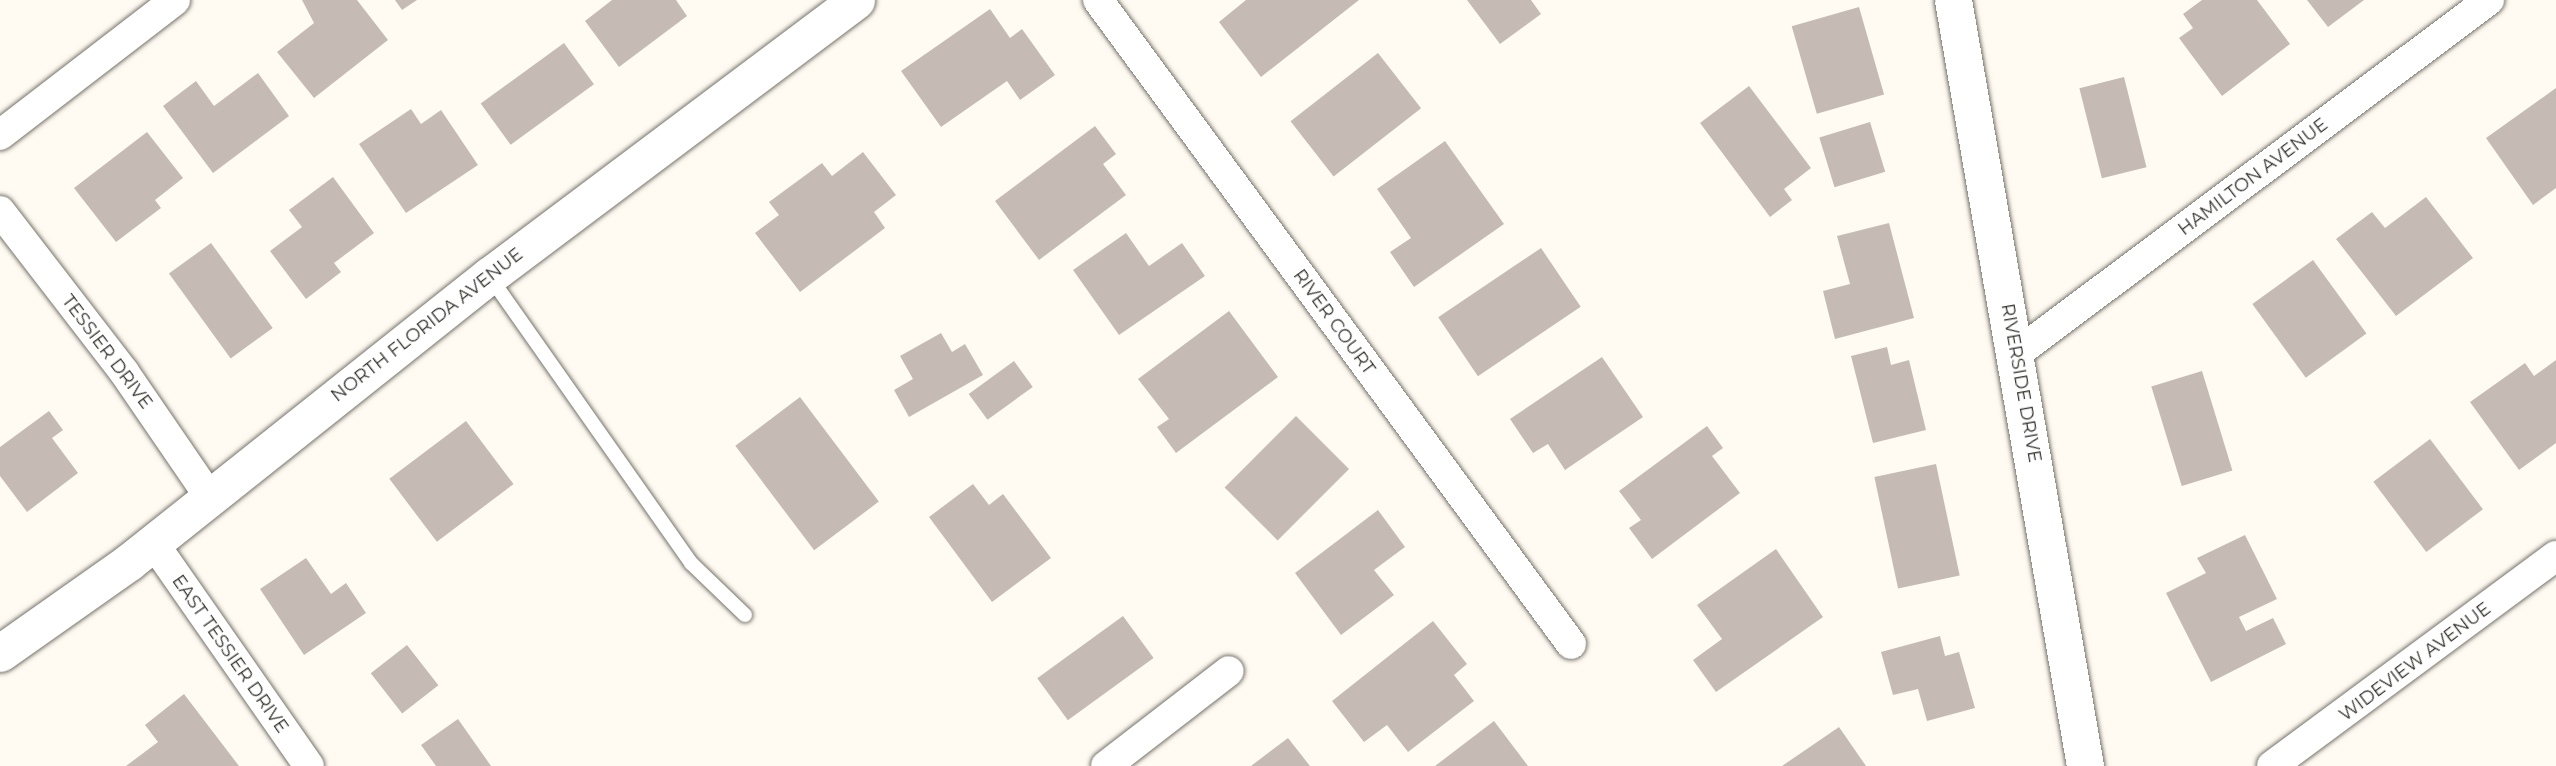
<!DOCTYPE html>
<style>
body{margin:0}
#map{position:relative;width:2556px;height:766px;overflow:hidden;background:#fffbf3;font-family:Montserrat,sans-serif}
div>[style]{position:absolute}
.building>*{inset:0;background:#c5bbb4;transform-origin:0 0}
.roads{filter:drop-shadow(0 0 2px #767369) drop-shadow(0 0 2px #767369)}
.service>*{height:14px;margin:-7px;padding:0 7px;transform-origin:7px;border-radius:7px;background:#fff}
.minor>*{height:30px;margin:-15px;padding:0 15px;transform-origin:15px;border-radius:15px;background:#fff}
.tertiary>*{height:37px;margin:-18.5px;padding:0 18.5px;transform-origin:18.5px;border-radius:18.5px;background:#fff}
span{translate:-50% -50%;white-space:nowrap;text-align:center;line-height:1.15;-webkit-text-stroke:5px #fff;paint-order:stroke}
.street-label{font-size:18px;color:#34332f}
</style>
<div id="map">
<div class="building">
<div style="clip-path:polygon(302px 0,357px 0,388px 40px,314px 98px,277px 52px,314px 23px)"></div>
<div style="clip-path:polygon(395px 0,417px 0,402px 10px)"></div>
<div style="clip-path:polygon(612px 0,676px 0,687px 16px,619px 67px,585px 21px)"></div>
<div style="clip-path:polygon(1246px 0,1359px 0,1261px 77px,1219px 22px)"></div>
<div style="clip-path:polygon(1467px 0,1531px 0,1541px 14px,1500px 44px)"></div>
<div style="clip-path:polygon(2202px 0,2257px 0,2290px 44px,2222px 96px,2179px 38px,2193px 28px,2183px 14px)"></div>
<div style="clip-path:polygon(2307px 0,2364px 0,2328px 27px)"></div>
<div style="left:1859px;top:7px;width:91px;height:70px;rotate:74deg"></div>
<div style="clip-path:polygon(990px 9px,1010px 38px,1022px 29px,1055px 75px,1020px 100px,1007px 81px,941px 127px,901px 71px)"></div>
<div style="left:564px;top:43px;width:51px;height:103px;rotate:54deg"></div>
<div style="left:1378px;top:53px;width:70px;height:111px;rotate:52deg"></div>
<div style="clip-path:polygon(258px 73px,289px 116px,213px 173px,163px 106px,196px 81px,214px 106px)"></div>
<div style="left:2124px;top:77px;width:93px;height:46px;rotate:76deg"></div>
<div style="clip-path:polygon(1749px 86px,1811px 168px,1784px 189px,1792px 200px,1770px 217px,1700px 123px)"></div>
<div style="clip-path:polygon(2556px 88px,2556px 188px,2533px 205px,2486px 138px)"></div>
<div style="clip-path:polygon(411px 109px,421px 124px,441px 110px,478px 165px,406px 213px,359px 144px)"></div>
<div style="left:1870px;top:122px;width:52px;height:53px;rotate:73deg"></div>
<div style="clip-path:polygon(1095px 126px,1116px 154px,1103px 164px,1126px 195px,1039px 260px,995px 201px)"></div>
<div style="clip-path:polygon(147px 132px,183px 178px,155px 200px,161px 208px,116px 242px,74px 188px)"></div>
<div style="clip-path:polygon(1445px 141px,1504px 224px,1414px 287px,1390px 252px,1411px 238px,1377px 189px)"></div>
<div style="clip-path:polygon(863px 152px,896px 195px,874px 212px,885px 228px,800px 292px,755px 233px,779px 215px,769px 202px,822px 163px,832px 176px)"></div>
<div style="clip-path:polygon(333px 177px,374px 233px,334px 263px,341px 272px,306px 299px,270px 251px,302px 227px,289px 210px)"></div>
<div style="clip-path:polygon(2426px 197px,2473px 258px,2396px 316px,2336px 239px,2372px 212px,2385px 228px)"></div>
<div style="clip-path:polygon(1889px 223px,1914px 318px,1835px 339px,1823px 291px,1850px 284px,1837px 236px)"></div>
<div style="clip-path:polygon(1126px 233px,1149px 266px,1182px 243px,1205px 276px,1119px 335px,1073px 270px)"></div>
<div style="left:211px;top:243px;width:105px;height:52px;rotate:54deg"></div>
<div style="left:1541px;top:248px;width:71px;height:124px;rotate:56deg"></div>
<div style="left:2313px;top:260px;width:91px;height:75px;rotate:54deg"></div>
<div style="clip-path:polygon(1229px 311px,1278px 377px,1176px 453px,1157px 427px,1169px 419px,1138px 379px)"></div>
<div style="clip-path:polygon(941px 333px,952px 352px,965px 344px,983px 375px,909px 417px,894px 390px,913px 379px,900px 356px)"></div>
<div style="clip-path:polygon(1887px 347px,1891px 365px,1909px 360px,1926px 430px,1873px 443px,1851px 356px)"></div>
<div style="clip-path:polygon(1602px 357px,1643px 417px,1565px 470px,1548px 444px,1533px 453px,1510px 419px)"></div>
<div style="clip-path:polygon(2556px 360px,2556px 443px,2519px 470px,2470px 402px,2525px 363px,2534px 376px)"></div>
<div style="left:1014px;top:361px;width:32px;height:56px;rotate:54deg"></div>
<div style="left:2202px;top:371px;width:104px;height:53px;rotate:73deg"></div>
<div style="left:800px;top:397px;width:131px;height:81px;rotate:53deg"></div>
<div style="clip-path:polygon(49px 411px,63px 430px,52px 438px,78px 473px,27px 512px,0 476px,0 447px)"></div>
<div style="left:1296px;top:416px;width:75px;height:101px;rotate:45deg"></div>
<div style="left:466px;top:421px;width:79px;height:96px;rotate:53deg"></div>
<div style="clip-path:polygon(1707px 426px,1723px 448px,1712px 456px,1740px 493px,1652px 559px,1629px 528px,1641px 520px,1619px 491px)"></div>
<div style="left:2430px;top:439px;width:88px;height:71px;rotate:53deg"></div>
<div style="left:1936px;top:464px;width:114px;height:63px;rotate:78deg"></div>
<div style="clip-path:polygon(973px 484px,989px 505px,1003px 494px,1051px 558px,992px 602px,929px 517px)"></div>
<div style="clip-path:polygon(1378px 510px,1405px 547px,1374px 570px,1394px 595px,1341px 635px,1295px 573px)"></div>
<div style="clip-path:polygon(2245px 535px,2277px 599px,2239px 617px,2246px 631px,2273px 618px,2286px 644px,2211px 682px,2166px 593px,2206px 573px,2197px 558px)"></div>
<div style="clip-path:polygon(1776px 549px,1823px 617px,1716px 692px,1693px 660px,1722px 639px,1697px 605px)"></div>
<div style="clip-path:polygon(306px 558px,331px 594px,346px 583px,366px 613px,304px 655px,260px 589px)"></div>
<div style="left:1123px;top:616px;width:52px;height:106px;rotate:54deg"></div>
<div style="clip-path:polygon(1433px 621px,1467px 664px,1454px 675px,1474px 701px,1408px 752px,1387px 725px,1364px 742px,1332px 701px)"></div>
<div style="clip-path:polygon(1940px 636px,1945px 656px,1959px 652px,1975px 708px,1927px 721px,1918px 689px,1893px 695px,1881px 652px)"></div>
<div style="left:407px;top:645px;width:51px;height:46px;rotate:52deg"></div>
<div style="clip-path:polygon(184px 694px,239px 766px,126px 766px,158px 742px,145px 725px)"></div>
<div style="clip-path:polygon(458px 719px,491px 766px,436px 766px,421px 745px)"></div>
<div style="clip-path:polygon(1494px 721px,1528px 766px,1435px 766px)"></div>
<div style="clip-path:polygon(1839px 727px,1866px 766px,1782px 766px)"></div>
<div style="clip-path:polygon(1288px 738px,1310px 766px,1251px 766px)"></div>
</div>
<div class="roads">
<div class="service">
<div style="left:490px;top:277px;width:350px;rotate:54.9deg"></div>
<div style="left:691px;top:563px;width:75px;rotate:43.9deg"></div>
</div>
<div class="minor">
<div style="left:1098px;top:0;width:799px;rotate:53.7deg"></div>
<div style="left:0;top:135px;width:221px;rotate:-37.6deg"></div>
<div style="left:0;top:211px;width:203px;rotate:52.4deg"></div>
<div style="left:124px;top:372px;width:150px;rotate:55.6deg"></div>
<div style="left:2016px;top:354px;width:591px;rotate:-36.81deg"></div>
<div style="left:152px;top:541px;width:274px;rotate:55.1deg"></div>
<div style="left:1106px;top:766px;width:155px;rotate:-37.7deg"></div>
<div style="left:2272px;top:766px;width:353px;rotate:-36.5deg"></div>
</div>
<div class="tertiary">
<div style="left:1953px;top:0;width:777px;rotate:80.22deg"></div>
<div style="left:0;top:653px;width:158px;rotate:-35.2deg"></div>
<div style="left:129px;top:562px;width:460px;rotate:-38.5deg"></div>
<div style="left:489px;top:276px;width:459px;rotate:-36.9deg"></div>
</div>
</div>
<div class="street-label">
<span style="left:2253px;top:177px;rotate:-37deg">HAMILTON AVENUE</span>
<span style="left:1334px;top:322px;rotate:54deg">RIVER COURT</span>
<span style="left:427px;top:325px;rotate:-38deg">NORTH FLORIDA AVENUE</span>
<span style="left:107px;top:352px;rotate:53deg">TESSIER DRIVE</span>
<span style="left:2021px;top:383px;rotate:80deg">RIVERSIDE DRIVE</span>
<span style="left:230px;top:654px;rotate:55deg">EAST TESSIER DRIVE</span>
<span style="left:2415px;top:662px;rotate:-37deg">WIDEVIEW AVENUE</span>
</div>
</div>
